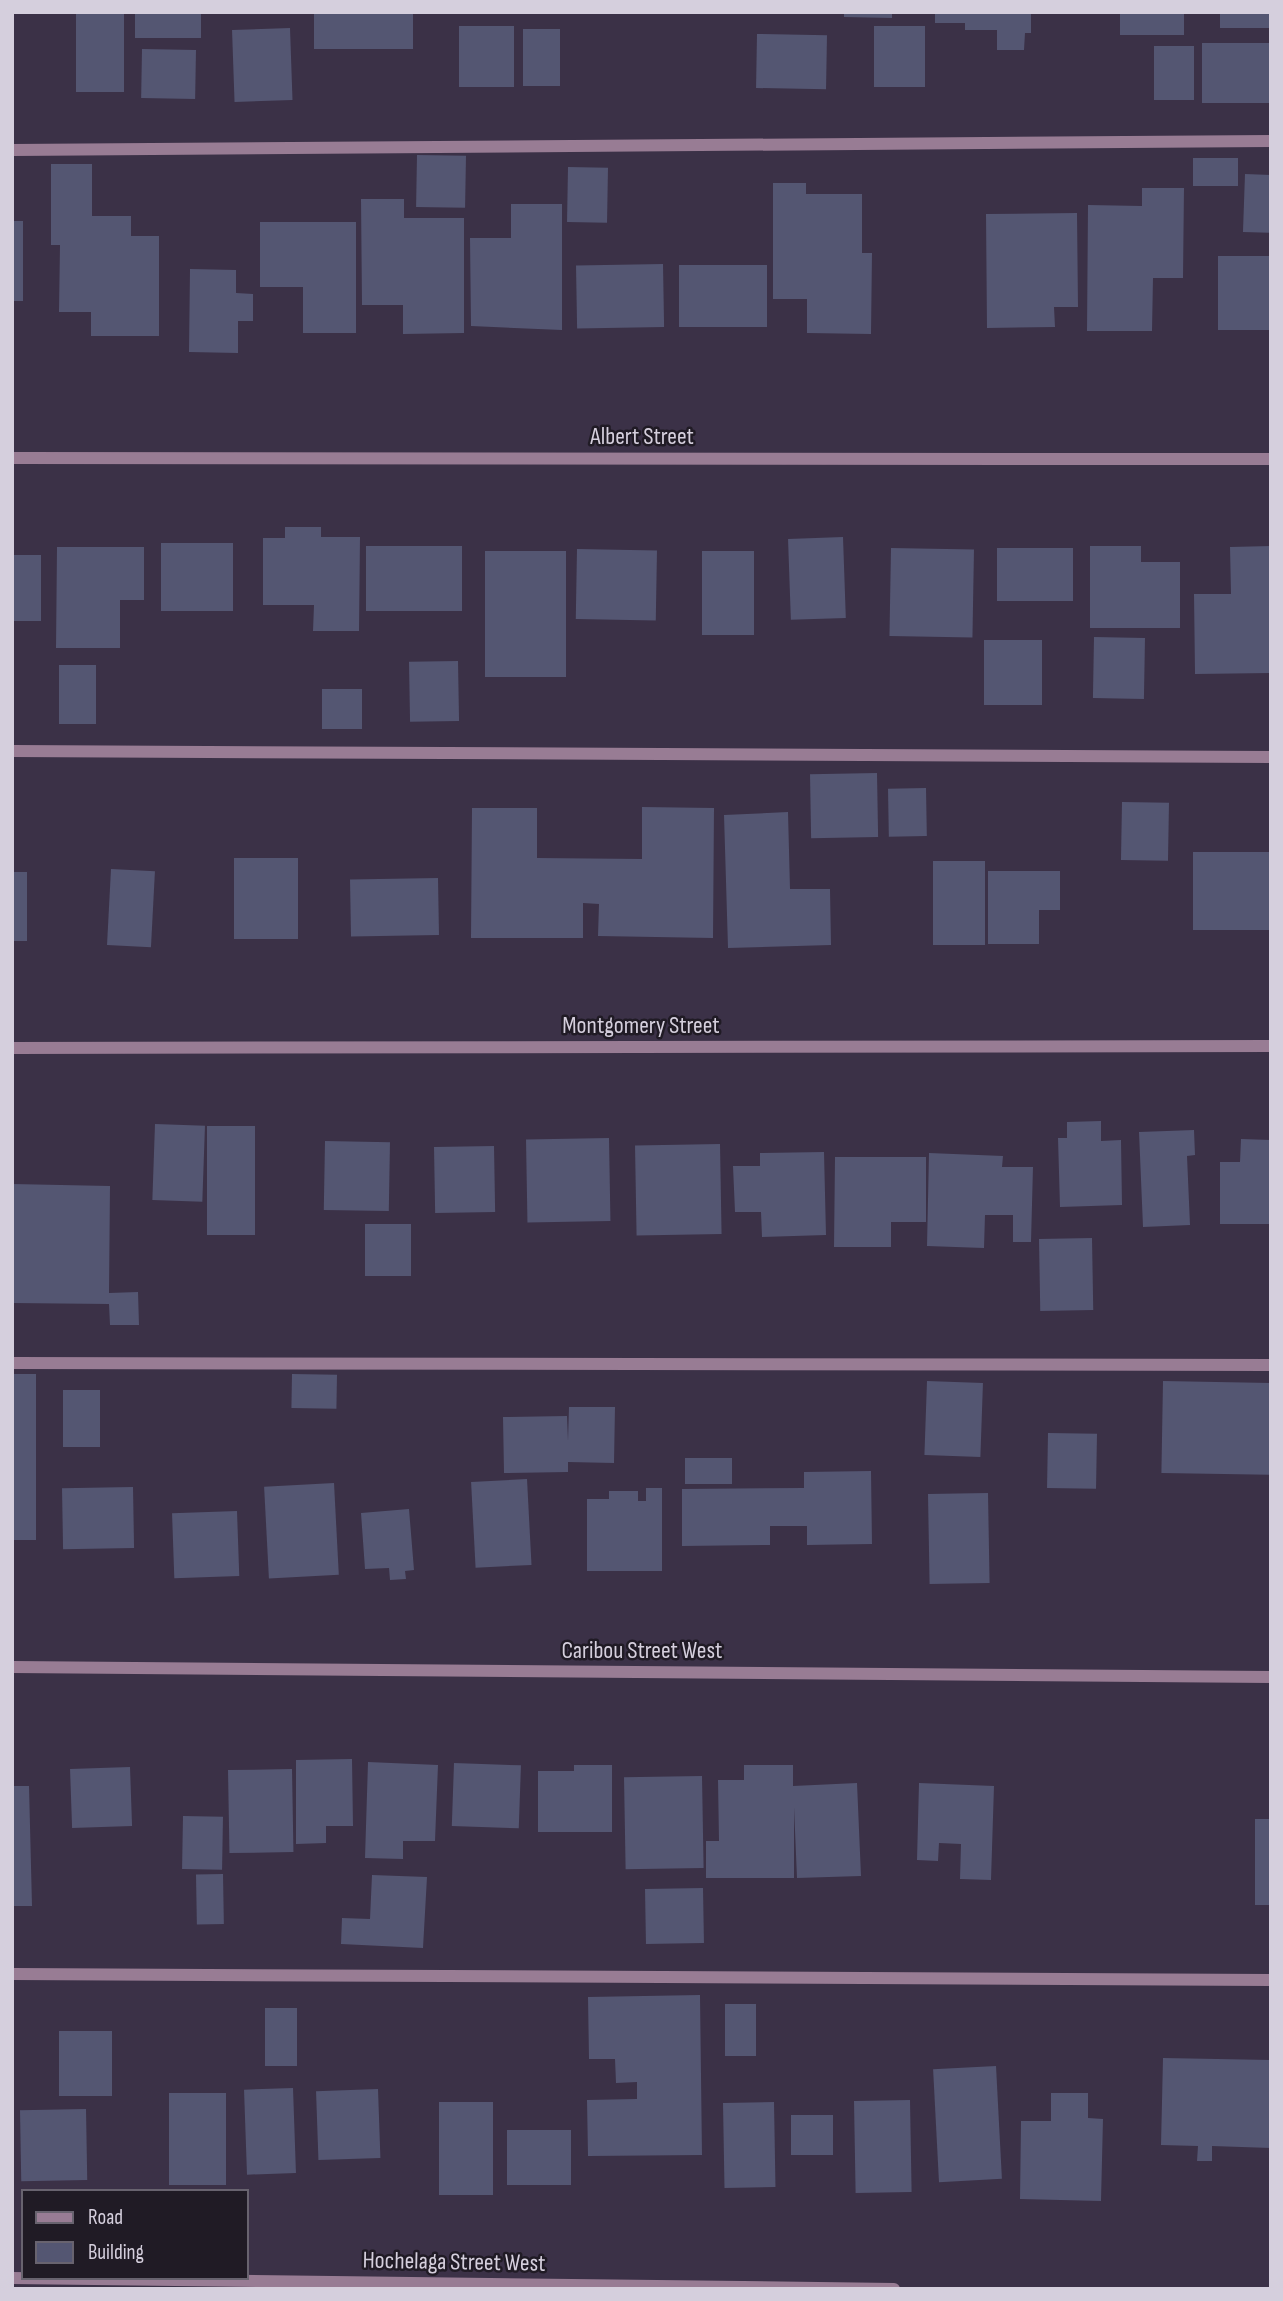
<!DOCTYPE html>
<style>
body{margin:0}
#map{position:relative;width:1283px;height:2301px;overflow:hidden;background:#3b3147;font-family:"Sofia Sans Condensed",sans-serif}
div>[style]{position:absolute}
.building>*{inset:0;background:#545672;transform-origin:0 0}
.minor>*{height:12px;margin:-6px;padding:0 6px;transform-origin:6px;border-radius:6px;background:#987c94}
span{translate:-50% -50%;white-space:nowrap;text-align:center;line-height:1.15;-webkit-text-stroke:5px #201b25;paint-order:stroke}
.street-label{font-size:24px;color:#d5cfdd}
.frame{position:absolute;inset:0;border:14px solid #d5cfdd;pointer-events:none}
.legend{position:absolute;left:21px;top:2189px;width:228px;height:91px;box-sizing:border-box;background:#201b25;border:2px solid #68636f;margin:0;padding:9px 12px;list-style:none;font-size:21px;color:#d5cfdd}
.legend li{display:flex;align-items:center;gap:14px;height:35px}
.legend b{width:35px;border:2px solid #68636f}
</style>
<div id="map">
<div class="building">
<div style="left:76px;top:12px;width:48px;height:80px"></div>
<div style="left:135px;top:12px;width:66px;height:26px"></div>
<div style="left:314px;top:12px;width:99px;height:37px"></div>
<div style="clip-path:polygon(844px 12px,892px 12px,892px 18px,844px 17px)"></div>
<div style="clip-path:polygon(935px 12px,1031px 12px,1031px 33px,1025px 33px,1024px 50px,997px 50px,997px 30px,965px 30px,965px 23px,935px 23px)"></div>
<div style="left:1120px;top:12px;width:64px;height:23px"></div>
<div style="left:1220px;top:12px;width:51px;height:16px"></div>
<div style="left:459px;top:26px;width:55px;height:61px"></div>
<div style="left:874px;top:26px;width:51px;height:61px"></div>
<div style="left:290px;top:28px;width:72px;height:58px;rotate:88deg"></div>
<div style="left:523px;top:29px;width:37px;height:57px"></div>
<div style="left:757px;top:34px;width:70px;height:54px;rotate:1deg"></div>
<div style="left:1202px;top:43px;width:69px;height:60px"></div>
<div style="left:1194px;top:46px;width:54px;height:40px;rotate:90deg"></div>
<div style="left:142px;top:49px;width:54px;height:49px;rotate:1deg"></div>
<div style="left:417px;top:155px;width:49px;height:52px;rotate:1deg"></div>
<div style="left:1193px;top:158px;width:45px;height:28px"></div>
<div style="clip-path:polygon(51px 164px,92px 164px,92px 216px,131px 216px,131px 236px,159px 236px,159px 336px,91px 336px,91px 312px,59px 312px,60px 245px,51px 245px)"></div>
<div style="left:568px;top:167px;width:40px;height:55px;rotate:1deg"></div>
<div style="left:1245px;top:174px;width:26px;height:58px;rotate:2deg"></div>
<div style="clip-path:polygon(773px 183px,806px 183px,806px 194px,862px 194px,862px 253px,872px 253px,871px 334px,807px 333px,807px 299px,773px 299px)"></div>
<div style="clip-path:polygon(1142px 188px,1184px 188px,1183px 278px,1153px 278px,1152px 331px,1087px 331px,1088px 205px,1142px 206px)"></div>
<div style="clip-path:polygon(361px 199px,404px 199px,404px 218px,464px 218px,464px 333px,403px 334px,403px 305px,362px 305px)"></div>
<div style="clip-path:polygon(511px 204px,562px 204px,562px 330px,471px 326px,470px 238px,511px 238px)"></div>
<div style="clip-path:polygon(1077px 213px,1078px 307px,1054px 307px,1055px 327px,987px 328px,986px 214px)"></div>
<div style="left:12px;top:221px;width:11px;height:80px"></div>
<div style="clip-path:polygon(260px 222px,356px 222px,356px 333px,303px 333px,303px 287px,260px 287px)"></div>
<div style="left:1218px;top:256px;width:53px;height:74px"></div>
<div style="left:663px;top:264px;width:63px;height:87px;rotate:89deg"></div>
<div style="left:767px;top:265px;width:62px;height:88px;rotate:90deg"></div>
<div style="clip-path:polygon(190px 269px,236px 270px,236px 293px,253px 294px,253px 321px,238px 321px,238px 353px,189px 352px)"></div>
<div style="clip-path:polygon(285px 527px,321px 527px,321px 537px,360px 537px,359px 631px,313px 631px,314px 605px,263px 605px,263px 538px,285px 538px)"></div>
<div style="left:843px;top:537px;width:81px;height:55px;rotate:88deg"></div>
<div style="left:161px;top:543px;width:72px;height:68px"></div>
<div style="left:366px;top:546px;width:96px;height:65px"></div>
<div style="clip-path:polygon(1090px 546px,1141px 546px,1141px 562px,1180px 562px,1180px 628px,1090px 628px)"></div>
<div style="clip-path:polygon(1271px 546px,1271px 673px,1195px 674px,1194px 594px,1231px 594px,1230px 547px)"></div>
<div style="clip-path:polygon(57px 547px,144px 547px,144px 600px,120px 600px,120px 648px,56px 648px)"></div>
<div style="left:891px;top:548px;width:83px;height:88px;rotate:1deg"></div>
<div style="left:997px;top:548px;width:76px;height:53px"></div>
<div style="left:577px;top:549px;width:80px;height:70px;rotate:1deg"></div>
<div style="left:566px;top:551px;width:126px;height:81px;rotate:90deg"></div>
<div style="left:702px;top:551px;width:52px;height:84px"></div>
<div style="left:12px;top:555px;width:29px;height:66px"></div>
<div style="left:1094px;top:637px;width:51px;height:61px;rotate:1deg"></div>
<div style="left:984px;top:640px;width:58px;height:65px"></div>
<div style="left:458px;top:661px;width:60px;height:49px;rotate:89deg"></div>
<div style="left:59px;top:665px;width:37px;height:59px"></div>
<div style="left:322px;top:689px;width:40px;height:40px"></div>
<div style="left:877px;top:773px;width:64px;height:67px;rotate:89deg"></div>
<div style="left:926px;top:788px;width:48px;height:38px;rotate:89deg"></div>
<div style="left:1122px;top:802px;width:47px;height:58px;rotate:1deg"></div>
<div style="clip-path:polygon(642px 807px,714px 808px,713px 938px,598px 936px,599px 904px,583px 903px,583px 938px,471px 938px,472px 808px,537px 808px,537px 858px,642px 859px)"></div>
<div style="clip-path:polygon(788px 812px,790px 889px,830px 889px,831px 945px,728px 948px,724px 815px)"></div>
<div style="left:1193px;top:852px;width:78px;height:78px"></div>
<div style="left:234px;top:858px;width:64px;height:81px"></div>
<div style="left:933px;top:861px;width:52px;height:84px"></div>
<div style="left:111px;top:869px;width:44px;height:76px;rotate:3deg"></div>
<div style="clip-path:polygon(988px 871px,1060px 871px,1060px 910px,1039px 910px,1039px 944px,988px 944px)"></div>
<div style="left:12px;top:872px;width:15px;height:69px"></div>
<div style="left:438px;top:878px;width:57px;height:88px;rotate:89deg"></div>
<div style="clip-path:polygon(1101px 1121px,1101px 1141px,1121px 1140px,1122px 1205px,1060px 1207px,1058px 1138px,1067px 1138px,1067px 1122px)"></div>
<div style="left:155px;top:1124px;width:50px;height:76px;rotate:2deg"></div>
<div style="left:207px;top:1126px;width:48px;height:109px"></div>
<div style="clip-path:polygon(1194px 1130px,1195px 1155px,1187px 1156px,1190px 1225px,1143px 1227px,1139px 1132px)"></div>
<div style="left:609px;top:1138px;width:83px;height:83px;rotate:89deg"></div>
<div style="clip-path:polygon(1241px 1139px,1271px 1140px,1271px 1224px,1220px 1224px,1220px 1162px,1240px 1162px)"></div>
<div style="left:325px;top:1141px;width:65px;height:69px;rotate:1deg"></div>
<div style="left:720px;top:1144px;width:90px;height:85px;rotate:89deg"></div>
<div style="left:494px;top:1146px;width:66px;height:60px;rotate:89deg"></div>
<div style="clip-path:polygon(824px 1152px,826px 1235px,762px 1237px,761px 1212px,735px 1212px,733px 1166px,760px 1166px,760px 1153px)"></div>
<div style="clip-path:polygon(929px 1153px,1003px 1156px,1002px 1167px,1033px 1167px,1031px 1242px,1013px 1242px,1013px 1215px,985px 1215px,984px 1248px,927px 1246px)"></div>
<div style="clip-path:polygon(835px 1157px,926px 1157px,926px 1222px,891px 1222px,891px 1247px,834px 1247px)"></div>
<div style="clip-path:polygon(12px 1184px,110px 1186px,109px 1293px,138px 1292px,139px 1325px,110px 1325px,109px 1304px,12px 1303px)"></div>
<div style="left:365px;top:1224px;width:46px;height:52px"></div>
<div style="left:1092px;top:1238px;width:72px;height:53px;rotate:89deg"></div>
<div style="left:12px;top:1374px;width:24px;height:166px"></div>
<div style="left:292px;top:1374px;width:45px;height:34px;rotate:1deg"></div>
<div style="left:927px;top:1381px;width:56px;height:74px;rotate:2deg"></div>
<div style="left:1163px;top:1381px;width:108px;height:92px;rotate:1deg"></div>
<div style="left:63px;top:1390px;width:37px;height:57px"></div>
<div style="clip-path:polygon(569px 1407px,615px 1407px,614px 1463px,568px 1462px,568px 1472px,504px 1473px,503px 1417px,567px 1416px,568px 1441px)"></div>
<div style="left:1048px;top:1433px;width:49px;height:55px;rotate:1deg"></div>
<div style="left:685px;top:1458px;width:47px;height:26px"></div>
<div style="clip-path:polygon(871px 1471px,872px 1544px,807px 1545px,807px 1526px,770px 1526px,770px 1545px,682px 1546px,682px 1489px,804px 1488px,804px 1472px)"></div>
<div style="left:527px;top:1479px;width:86px;height:56px;rotate:87deg"></div>
<div style="left:334px;top:1483px;width:92px;height:70px;rotate:87deg"></div>
<div style="left:133px;top:1487px;width:61px;height:71px;rotate:89deg"></div>
<div style="clip-path:polygon(646px 1488px,662px 1488px,662px 1571px,587px 1571px,587px 1499px,609px 1499px,609px 1491px,638px 1491px,638px 1501px,646px 1501px)"></div>
<div style="left:988px;top:1493px;width:90px;height:60px;rotate:89deg"></div>
<div style="clip-path:polygon(409px 1509px,414px 1570px,405px 1571px,406px 1579px,390px 1580px,389px 1568px,365px 1569px,361px 1513px)"></div>
<div style="left:237px;top:1511px;width:65px;height:65px;rotate:88deg"></div>
<div style="clip-path:polygon(352px 1759px,353px 1826px,326px 1826px,326px 1843px,296px 1844px,296px 1760px)"></div>
<div style="clip-path:polygon(368px 1762px,438px 1765px,435px 1841px,403px 1841px,403px 1859px,365px 1858px)"></div>
<div style="left:454px;top:1763px;width:67px;height:63px;rotate:2deg"></div>
<div style="clip-path:polygon(574px 1765px,612px 1765px,612px 1832px,538px 1832px,538px 1771px,574px 1771px)"></div>
<div style="clip-path:polygon(744px 1765px,793px 1765px,793px 1786px,857px 1783px,861px 1876px,797px 1878px,794px 1807px,794px 1878px,706px 1878px,706px 1841px,719px 1841px,718px 1780px,744px 1780px)"></div>
<div style="left:130px;top:1767px;width:59px;height:60px;rotate:88deg"></div>
<div style="left:292px;top:1769px;width:83px;height:64px;rotate:89deg"></div>
<div style="left:702px;top:1776px;width:92px;height:78px;rotate:89deg"></div>
<div style="clip-path:polygon(919px 1783px,994px 1786px,991px 1880px,960px 1879px,961px 1844px,939px 1843px,938px 1861px,917px 1860px)"></div>
<div style="clip-path:polygon(12px 1786px,29px 1786px,32px 1906px,12px 1906px)"></div>
<div style="left:183px;top:1816px;width:40px;height:53px;rotate:1deg"></div>
<div style="left:1255px;top:1819px;width:16px;height:86px"></div>
<div style="left:223px;top:1874px;width:50px;height:27px;rotate:89deg"></div>
<div style="clip-path:polygon(372px 1875px,427px 1877px,423px 1948px,341px 1944px,342px 1918px,370px 1919px)"></div>
<div style="left:703px;top:1888px;width:55px;height:58px;rotate:89deg"></div>
<div style="clip-path:polygon(700px 1995px,702px 2155px,588px 2156px,587px 2100px,637px 2099px,637px 2082px,616px 2083px,615px 2059px,589px 2059px,588px 1997px)"></div>
<div style="left:725px;top:2004px;width:31px;height:52px"></div>
<div style="left:265px;top:2008px;width:32px;height:58px"></div>
<div style="left:112px;top:2031px;width:65px;height:53px;rotate:90deg"></div>
<div style="clip-path:polygon(1163px 2058px,1271px 2060px,1271px 2148px,1212px 2146px,1212px 2161px,1197px 2161px,1198px 2146px,1161px 2145px)"></div>
<div style="left:996px;top:2066px;width:113px;height:63px;rotate:87deg"></div>
<div style="left:293px;top:2088px;width:85px;height:49px;rotate:88deg"></div>
<div style="left:378px;top:2089px;width:69px;height:62px;rotate:88deg"></div>
<div style="left:169px;top:2093px;width:57px;height:92px"></div>
<div style="clip-path:polygon(1051px 2093px,1088px 2093px,1088px 2118px,1103px 2119px,1101px 2201px,1020px 2199px,1021px 2121px,1051px 2121px)"></div>
<div style="left:910px;top:2100px;width:92px;height:56px;rotate:89deg"></div>
<div style="left:439px;top:2102px;width:54px;height:93px"></div>
<div style="left:774px;top:2102px;width:85px;height:51px;rotate:89deg"></div>
<div style="left:86px;top:2109px;width:71px;height:66px;rotate:89deg"></div>
<div style="left:791px;top:2115px;width:42px;height:40px"></div>
<div style="left:571px;top:2130px;width:55px;height:64px;rotate:90deg"></div>
</div>
<div class="minor">
<div style="left:12px;top:150px;width:1259px;rotate:-0.41deg"></div>
<div style="left:12px;top:458px;width:1259px;rotate:0.05deg"></div>
<div style="left:12px;top:751px;width:1259px;rotate:0.27deg"></div>
<div style="left:12px;top:1048px;width:1259px;rotate:-0.09deg"></div>
<div style="left:12px;top:1363px;width:1259px;rotate:0.09deg"></div>
<div style="left:12px;top:1667px;width:1259px;rotate:0.46deg"></div>
<div style="left:12px;top:1974px;width:1259px;rotate:0.27deg"></div>
<div style="left:12px;top:2278px;width:882px;rotate:0.71deg"></div>
</div>
<div class="street-label">
<span style="left:642px;top:437px">Albert Street</span>
<span style="left:641px;top:1026px">Montgomery Street</span>
<span style="left:642px;top:1651px">Caribou Street West</span>
<span style="left:454px;top:2262px;rotate:1deg">Hochelaga Street West</span>
</div>
<div class="frame"></div>
<ul class="legend">
<li><b style="height:9px;background:#987c94"></b>Road</li>
<li><b style="height:19px;background:#545672"></b>Building</li>
</ul>
</div>
